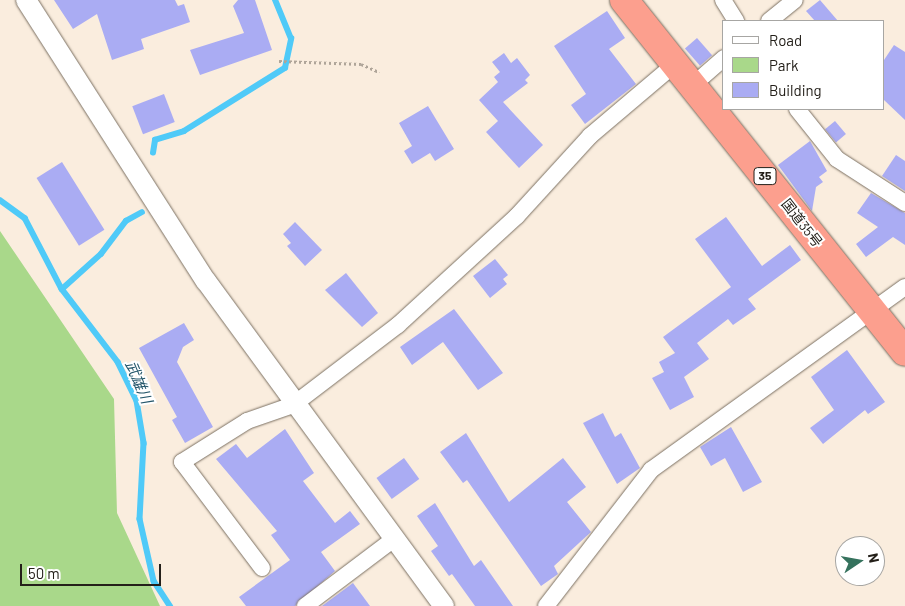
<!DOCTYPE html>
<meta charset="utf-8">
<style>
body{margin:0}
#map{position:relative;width:905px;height:606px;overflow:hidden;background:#faedde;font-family:Barlow,"Noto Sans JP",sans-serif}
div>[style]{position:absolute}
.green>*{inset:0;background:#a9d88a}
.stream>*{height:5.5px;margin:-2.75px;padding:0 2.75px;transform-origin:2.75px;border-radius:2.75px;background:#4fcaf8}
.building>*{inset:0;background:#aaacf3;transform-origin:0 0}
.path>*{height:3px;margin-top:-1.5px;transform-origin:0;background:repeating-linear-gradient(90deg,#afa599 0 2.5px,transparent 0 5px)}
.roads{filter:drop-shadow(0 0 1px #7b7062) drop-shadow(0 0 1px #7b7062)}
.minor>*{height:16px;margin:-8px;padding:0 8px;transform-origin:8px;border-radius:8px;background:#fff}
.tertiary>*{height:20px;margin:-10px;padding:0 10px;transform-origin:10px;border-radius:10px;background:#fff}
.trunk>*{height:28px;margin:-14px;padding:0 14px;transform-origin:14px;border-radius:14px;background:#fc9f8e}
span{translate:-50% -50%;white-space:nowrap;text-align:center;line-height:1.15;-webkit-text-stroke:4px #fff;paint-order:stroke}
.shield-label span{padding:1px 4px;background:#fff;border:1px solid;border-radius:4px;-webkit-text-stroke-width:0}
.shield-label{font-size:12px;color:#24201a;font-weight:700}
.street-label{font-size:14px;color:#24201a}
.water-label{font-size:15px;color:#24566a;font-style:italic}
.legend{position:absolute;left:722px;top:20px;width:162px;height:90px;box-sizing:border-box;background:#fff;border:1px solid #a7a6a3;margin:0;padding:6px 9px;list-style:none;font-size:15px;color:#24201a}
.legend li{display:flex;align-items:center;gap:10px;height:25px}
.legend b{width:25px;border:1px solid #a7a6a3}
.north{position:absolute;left:835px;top:536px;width:50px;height:50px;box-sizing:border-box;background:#fff;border:1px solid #a7a6a3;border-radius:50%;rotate:78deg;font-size:14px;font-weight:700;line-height:20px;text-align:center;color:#24201a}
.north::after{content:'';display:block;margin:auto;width:18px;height:22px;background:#35725d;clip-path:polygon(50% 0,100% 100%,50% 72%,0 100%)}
.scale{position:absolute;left:20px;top:564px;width:141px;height:22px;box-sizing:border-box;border:2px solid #24201a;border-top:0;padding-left:6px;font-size:15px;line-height:18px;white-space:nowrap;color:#24201a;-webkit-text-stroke:4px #fff;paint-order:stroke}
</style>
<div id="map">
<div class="green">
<div style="clip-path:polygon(0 231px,114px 399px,117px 513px,160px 606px,0 606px)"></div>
</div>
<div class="stream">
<div style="left:153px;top:153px;width:13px;rotate:-81deg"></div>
<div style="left:155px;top:140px;width:30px;rotate:-17deg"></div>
<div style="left:184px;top:131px;width:119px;rotate:-32deg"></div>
<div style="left:285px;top:68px;width:30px;rotate:-78deg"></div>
<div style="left:291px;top:39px;width:42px;rotate:-112.3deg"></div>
<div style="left:0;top:200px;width:31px;rotate:36deg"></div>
<div style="left:25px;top:218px;width:80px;rotate:62.5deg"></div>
<div style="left:62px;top:289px;width:92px;rotate:52.5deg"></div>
<div style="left:118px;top:362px;width:43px;rotate:64deg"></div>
<div style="left:137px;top:401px;width:43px;rotate:80.5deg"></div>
<div style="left:144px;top:443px;width:76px;rotate:93deg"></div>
<div style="left:140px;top:519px;width:64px;rotate:77.3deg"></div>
<div style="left:154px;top:581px;width:30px;rotate:57deg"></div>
<div style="left:62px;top:289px;width:52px;rotate:-41.9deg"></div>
<div style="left:101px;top:254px;width:41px;rotate:-52.9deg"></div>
<div style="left:126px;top:221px;width:18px;rotate:-29deg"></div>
</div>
<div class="building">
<div style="clip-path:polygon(54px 0,175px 0,178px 6px,184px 4px,190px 22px,141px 39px,144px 49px,112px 60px,97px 14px,73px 29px)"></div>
<div style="clip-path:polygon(238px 0,255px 0,272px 50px,200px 75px,190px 50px,244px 33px,233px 6px)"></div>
<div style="clip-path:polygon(820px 0,838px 21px,815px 21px,806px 11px)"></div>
<div style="clip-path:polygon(607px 11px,625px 38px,609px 49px,636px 84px,585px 124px,571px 105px,586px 94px,554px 46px)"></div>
<div style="left:697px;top:38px;width:23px;height:16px;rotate:49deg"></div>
<div style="clip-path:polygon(894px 45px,905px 52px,905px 120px,884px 100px,884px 60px)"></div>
<div style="clip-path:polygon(504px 53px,511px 63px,517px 58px,530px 75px,525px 80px,528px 83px,503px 102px,543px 145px,519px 168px,486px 132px,498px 121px,479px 100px,498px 82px,494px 77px,500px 72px,492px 62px)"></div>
<div style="left:164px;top:94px;width:30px;height:34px;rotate:69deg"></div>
<div style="clip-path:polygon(428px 106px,454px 149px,435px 161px,430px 153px,412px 164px,404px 151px,412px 146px,399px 123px)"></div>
<div style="left:835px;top:121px;width:17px;height:13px;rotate:50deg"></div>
<div style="clip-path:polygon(810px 141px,827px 171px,819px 177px,823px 182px,816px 187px,812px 211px,778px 165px)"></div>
<div style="clip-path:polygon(896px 155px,905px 161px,905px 191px,882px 176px)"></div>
<div style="left:62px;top:162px;width:80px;height:30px;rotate:58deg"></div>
<div style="clip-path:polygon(871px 193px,905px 213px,905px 245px,893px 237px,866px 257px,856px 244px,878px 227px,857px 213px)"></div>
<div style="clip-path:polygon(726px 217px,762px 266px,790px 245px,801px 260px,748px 299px,756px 309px,733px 325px,728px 319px,697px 343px,709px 359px,684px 377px,694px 397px,670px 410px,652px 378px,664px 372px,659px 362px,675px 353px,663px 337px,731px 287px,695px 239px)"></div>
<div style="clip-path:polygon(295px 222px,322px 250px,305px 266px,287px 246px,291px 243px,283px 234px)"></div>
<div style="clip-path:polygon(495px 259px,508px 275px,503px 279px,507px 284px,490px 298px,473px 276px)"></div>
<div style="clip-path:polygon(346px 273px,378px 313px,362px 327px,325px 290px)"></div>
<div style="clip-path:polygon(454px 309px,503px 373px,478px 390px,443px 342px,412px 365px,400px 347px)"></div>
<div style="clip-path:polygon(184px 323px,194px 340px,183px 347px,177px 362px,213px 427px,185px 443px,172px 420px,177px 417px,139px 348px)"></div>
<div style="clip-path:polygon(847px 350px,885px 402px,868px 414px,865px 410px,823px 444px,810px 428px,834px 410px,811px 377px)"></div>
<div style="clip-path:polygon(603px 413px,615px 437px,621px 433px,640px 468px,617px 484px,583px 423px)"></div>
<div style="clip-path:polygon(731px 427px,762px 482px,743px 492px,725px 458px,711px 466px,700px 447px)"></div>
<div style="clip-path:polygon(285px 429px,314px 473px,303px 481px,335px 523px,350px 511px,360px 524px,321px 552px,335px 571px,295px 606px,246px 606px,239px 597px,290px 560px,271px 535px,277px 531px,216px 459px,236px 444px,247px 458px)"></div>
<div style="clip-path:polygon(466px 433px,509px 502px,563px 458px,586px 487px,567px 502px,591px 532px,554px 566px,558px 574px,541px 586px,467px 480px,463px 483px,440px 452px)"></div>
<div style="left:404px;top:458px;width:26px;height:34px;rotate:54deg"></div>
<div style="clip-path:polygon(435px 503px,474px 566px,481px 560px,513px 606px,475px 606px,452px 574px,449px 576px,431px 551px,438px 546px,417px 516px)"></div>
<div style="clip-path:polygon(353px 583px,370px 606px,322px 606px)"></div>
</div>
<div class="path">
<div style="left:279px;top:61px;width:82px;rotate:2.1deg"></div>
<div style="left:361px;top:64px;width:20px;rotate:24deg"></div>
</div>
<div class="roads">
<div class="minor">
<div style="left:723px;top:0;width:25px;rotate:58deg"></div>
<div style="left:769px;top:21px;width:33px;rotate:-39deg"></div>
<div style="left:693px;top:85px;width:41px;rotate:-41.1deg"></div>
<div style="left:797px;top:109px;width:64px;rotate:51.3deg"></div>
<div style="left:837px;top:159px;width:81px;rotate:32.9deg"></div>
<div style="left:262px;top:568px;width:133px;rotate:-127deg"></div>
<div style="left:182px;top:462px;width:77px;rotate:-32.2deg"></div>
<div style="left:247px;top:421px;width:49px;rotate:-19.2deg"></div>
<div style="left:293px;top:405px;width:132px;rotate:-37.3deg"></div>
<div style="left:398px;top:325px;width:161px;rotate:-42.5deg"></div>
<div style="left:517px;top:216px;width:108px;rotate:-47.6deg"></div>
<div style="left:590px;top:136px;width:111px;rotate:-40.3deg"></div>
<div style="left:305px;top:606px;width:111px;rotate:-37deg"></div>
<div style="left:546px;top:606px;width:172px;rotate:-52.3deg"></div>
<div style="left:651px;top:470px;width:313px;rotate:-35.8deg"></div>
</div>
<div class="tertiary">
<div style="left:26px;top:0;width:334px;rotate:57.4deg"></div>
<div style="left:206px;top:281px;width:403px;rotate:53.8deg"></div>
</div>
<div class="trunk">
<div style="left:624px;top:0;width:450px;rotate:51.4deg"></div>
</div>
</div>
<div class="shield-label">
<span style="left:765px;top:176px">35</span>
</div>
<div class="street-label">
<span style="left:802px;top:223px;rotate:52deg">国道35号</span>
</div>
<div class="water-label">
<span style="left:139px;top:382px;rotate:67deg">武雄川</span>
</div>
<ul class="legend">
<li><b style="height:6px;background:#fff"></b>Road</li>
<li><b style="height:14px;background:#a9d88a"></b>Park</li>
<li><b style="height:14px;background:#aaacf3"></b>Building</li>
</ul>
<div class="north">N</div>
<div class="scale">50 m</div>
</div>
